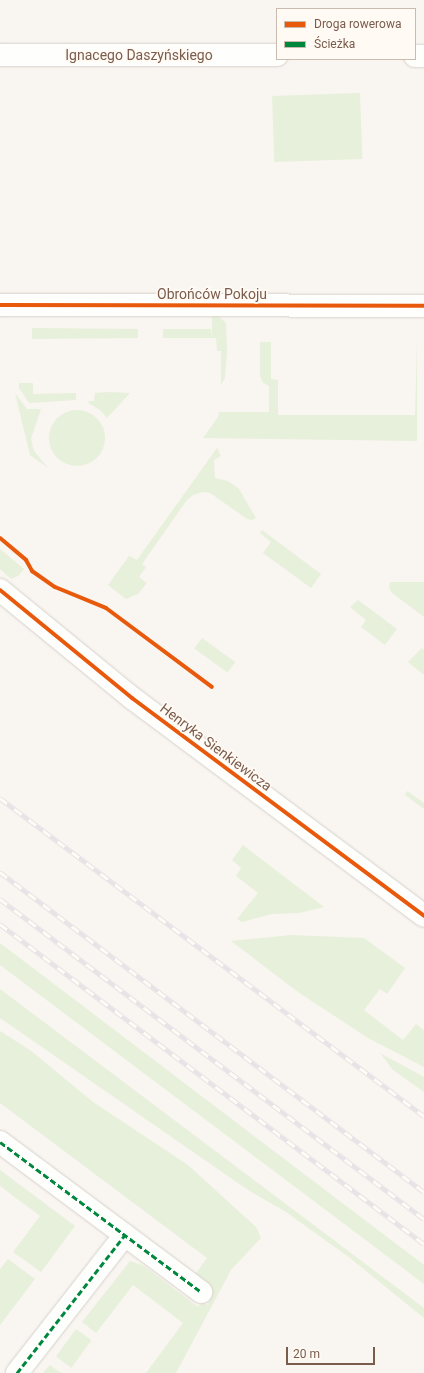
<!DOCTYPE html>
<meta charset="utf-8">
<style>
body{margin:0}
#map{position:relative;width:424px;height:1373px;overflow:hidden;background:#f9f5f0;font-family:Roboto,sans-serif}
div>[style]{position:absolute}
.green>*{inset:0;background:#e7f0db;transform-origin:0 0}
.round{border-radius:50%}
.roads{filter:drop-shadow(0 0 1px #d7d1cb) drop-shadow(0 0 1px #d7d1cb)}
.minor>*{height:22px;margin:-11px;padding:0 11px;transform-origin:11px;border-radius:11px;background:#fefefd}
.rail>*{height:4.5px;margin-top:-2.25px;transform-origin:0;background:repeating-linear-gradient(90deg,#fffaf3 0 9px,#e6e3e7 0 18px);box-sizing:border-box;border-block:1px solid #e6e3e7}
.quiet>*{height:3px;margin-top:-1.5px;transform-origin:0;background:repeating-linear-gradient(90deg,#00873e 0 6px,transparent 0 9px)}
.cycleway>*{height:4px;margin:-2px;padding:0 2px;transform-origin:2px;border-radius:2px;background:#e8590c}
span{translate:-50% -50%;white-space:nowrap;text-align:center;line-height:1.15;-webkit-text-stroke:3.5px #fffaf3;paint-order:stroke}
.street-label{font-size:14px;color:#7a5c4d}
.legend{position:absolute;left:276px;top:8px;width:140px;height:52px;box-sizing:border-box;background:#fffaf3;border:1px solid #cabbb1;margin:0;padding:5px 7px;list-style:none;font-size:12px;color:#7a5c4d}
.legend li{display:flex;align-items:center;gap:8px;height:20px}
.legend b{width:20px;border:1px solid #cabbb1}
.scale{position:absolute;left:286px;top:1347px;width:89px;height:18px;box-sizing:border-box;border:2px solid #7a5c4d;border-top:0;padding-left:5px;font-size:12px;line-height:14px;white-space:nowrap;color:#7a5c4d;-webkit-text-stroke:3px #fffaf3;paint-order:stroke}
</style>
<div id="map">
<div class="green">
<div style="left:360px;top:93px;width:66px;height:88px;rotate:88deg"></div>
<div style="clip-path:polygon(212px 316px,218px 316px,226px 323px,227px 352px,225px 378px,221px 385px,221px 351px,217px 351px,216px 338px,163px 338px,163px 329px,211px 329px,212px 338px)"></div>
<div style="clip-path:polygon(32px 328px,138px 329px,138px 338px,32px 339px)"></div>
<div style="clip-path:polygon(260px 342px,271px 342px,271px 379px,278px 380px,278px 415px,415px 415px,417px 342px,417px 441px,203px 438px,218px 417px,219px 412px,269px 412px,269px 386px,263px 383px,260px 376px)"></div>
<div style="clip-path:polygon(19px 383px,33px 383px,33px 394px,76px 393px,76px 400px,29px 403px,19px 388px)"></div>
<div style="clip-path:polygon(15px 393px,27px 409px,41px 409px,31px 439px,34px 451px,48px 468px,30px 455px)"></div>
<div style="clip-path:polygon(95px 393px,109px 392px,130px 393px,107px 418px,100px 410px,88px 403px,89px 401px,94px 401px)"></div>
<div class="round" style="left:49px;top:410px;width:56px;height:56px"></div>
<div style="clip-path:polygon(217px 448px,221px 456px,214px 460px,215px 478px,228px 481px,239px 489px,256px 518px,252px 520px,247px 519px,210px 493px,202px 492px,193px 495px,187px 500px,142px 564px,146px 567px,139px 577px,147px 583px,138px 594px,126px 599px,108px 585px,129px 556px,137px 560px)"></div>
<div style="clip-path:polygon(262px 530px,321px 574px,311px 588px,263px 553px,271px 542px,260px 533px)"></div>
<div style="clip-path:polygon(0 549px,24px 569px,18px 576px,11px 579px,0 569px)"></div>
<div style="clip-path:polygon(390px 582px,424px 582px,424px 617px,392px 593px,389px 588px)"></div>
<div style="clip-path:polygon(358px 600px,397px 629px,385px 645px,361px 627px,366px 620px,350px 607px)"></div>
<div style="left:202px;top:638px;width:41px;height:13px;rotate:36deg"></div>
<div style="clip-path:polygon(422px 648px,424px 650px,424px 675px,408px 662px)"></div>
<div style="clip-path:polygon(407px 791px,424px 803px,424px 809px,405px 795px)"></div>
<div style="clip-path:polygon(243px 845px,324px 907px,299px 913px,272px 914px,242px 922px,237px 919px,258px 893px,236px 876px,241px 868px,232px 860px)"></div>
<div style="clip-path:polygon(291px 935px,364px 938px,405px 968px,387px 994px,380px 989px,364px 1010px,403px 1040px,416px 1024px,424px 1030px,424px 1067px,368px 1038px,298px 992px,231px 941px)"></div>
<div style="clip-path:polygon(0 943px,424px 1265px,424px 1284px,0 965px)"></div>
<div style="clip-path:polygon(0 989px,424px 1308px,424px 1318px,350px 1258px,286px 1212px,248px 1190px,0 1018px)"></div>
<div style="clip-path:polygon(0 1031px,30px 1050px,93px 1102px,188px 1165px,256px 1227px,261px 1238px,231px 1270px,176px 1373px,146px 1373px,183px 1323px,133px 1285px,96px 1333px,82px 1322px,130px 1261px,144px 1266px,198px 1307px,202px 1302px,207px 1305px,212px 1297px,208px 1294px,212px 1289px,194px 1276px,207px 1258px,0 1103px)"></div>
<div style="clip-path:polygon(380px 1053px,424px 1077px,424px 1092px,393px 1070px)"></div>
<div style="clip-path:polygon(0 1170px,75px 1226px,41px 1272px,13px 1252px,40px 1216px,0 1186px)"></div>
<div style="clip-path:polygon(8px 1259px,35px 1279px,0 1325px,0 1269px)"></div>
<div style="left:76px;top:1329px;width:19px;height:34px;rotate:36deg"></div>
<div style="clip-path:polygon(50px 1365px,61px 1373px,43px 1373px)"></div>
</div>
<div class="roads">
<div class="minor">
<div style="left:0;top:55px;width:277px"></div>
<div style="left:415px;top:56px;width:9px"></div>
<div style="left:0;top:305px;width:424px;rotate:0.1deg"></div>
<div style="left:0;top:590px;width:171px;rotate:39.3deg"></div>
<div style="left:132px;top:698px;width:364px;rotate:36.7deg"></div>
<div style="left:0;top:1142px;width:251px;rotate:36.7deg"></div>
<div style="left:17px;top:1373px;width:175px;rotate:-52deg"></div>
</div>
</div>
<div class="rail">
<div style="left:0;top:798px;width:530px;rotate:36.87deg"></div>
<div style="left:0;top:872px;width:531px;rotate:37.04deg"></div>
<div style="left:0;top:899px;width:531px;rotate:37.04deg"></div>
<div style="left:0;top:924px;width:531px;rotate:37.04deg"></div>
</div>
<div class="quiet">
<div style="left:0;top:1142px;width:251px;rotate:36.7deg"></div>
<div style="left:17px;top:1373px;width:175px;rotate:-52deg"></div>
</div>
<div class="cycleway">
<div style="left:0;top:305px;width:424px;rotate:0.1deg"></div>
<div style="left:0;top:538px;width:34px;rotate:40deg"></div>
<div style="left:26px;top:560px;width:13px;rotate:61deg"></div>
<div style="left:32px;top:571px;width:28px;rotate:35deg"></div>
<div style="left:55px;top:587px;width:55px;rotate:22.4deg"></div>
<div style="left:106px;top:608px;width:132px;rotate:36.7deg"></div>
<div style="left:0;top:590px;width:171px;rotate:39.3deg"></div>
<div style="left:132px;top:698px;width:364px;rotate:36.7deg"></div>
</div>
<div class="street-label">
<span style="left:139px;top:55px">Ignacego Daszyńskiego</span>
<span style="left:212px;top:294px">Obrońców Pokoju</span>
<span style="left:216px;top:747px;rotate:37deg">Henryka Sienkiewicza</span>
</div>
<ul class="legend">
<li><b style="height:5px;background:#e8590c"></b>Droga rowerowa</li>
<li><b style="height:5px;background:#00873e"></b>Ścieżka</li>
</ul>
<div class="scale">20 m</div>
</div>
